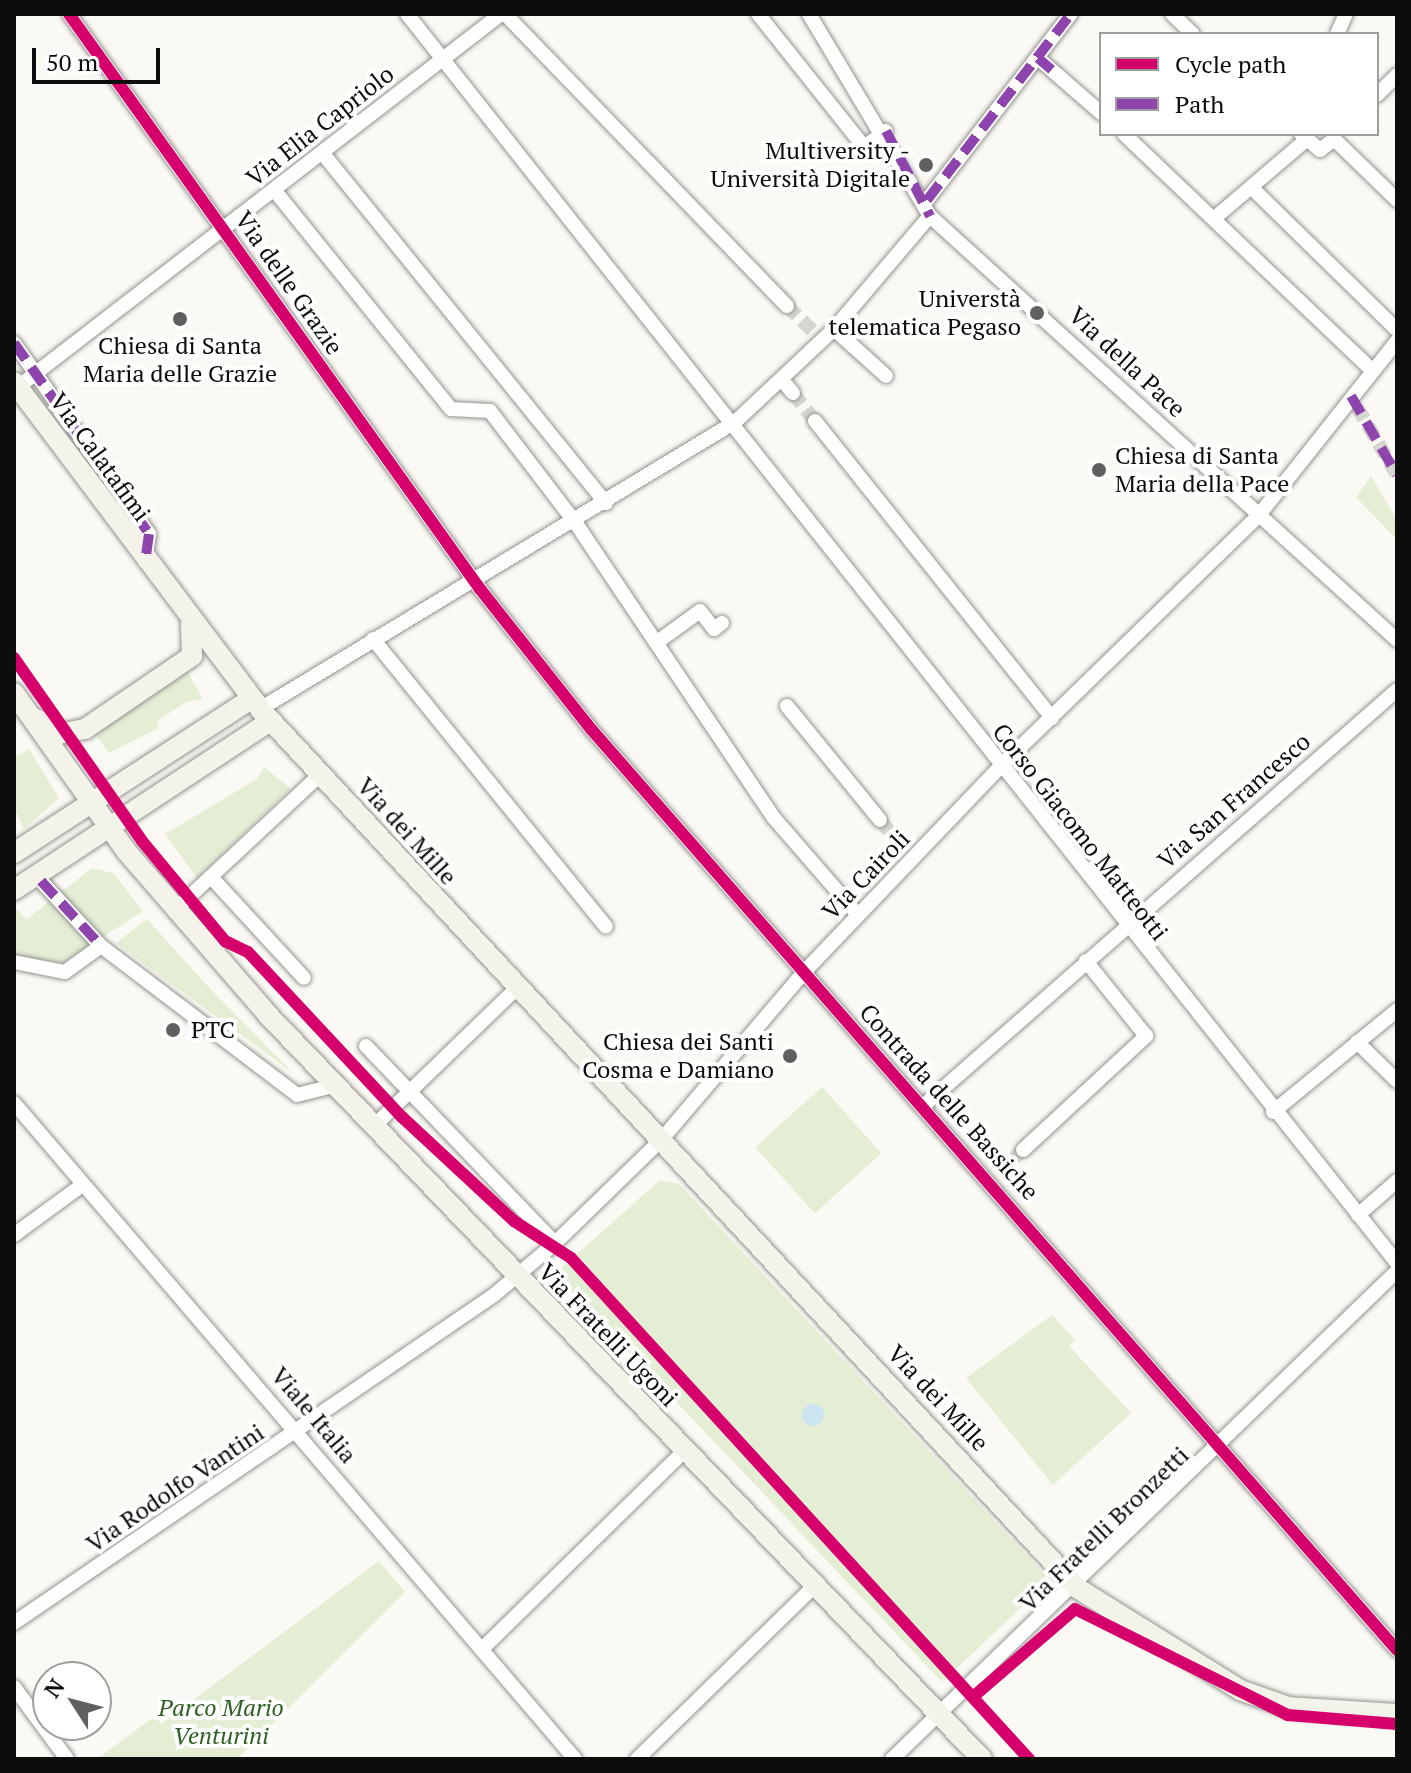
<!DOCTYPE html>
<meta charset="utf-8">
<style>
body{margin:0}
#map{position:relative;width:1411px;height:1773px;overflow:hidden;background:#faf9f3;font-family:"PT Serif",serif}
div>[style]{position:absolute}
.green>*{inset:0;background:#e3eed5;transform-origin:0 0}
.water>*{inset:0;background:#cce4f1}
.round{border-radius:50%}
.street-tunnel>*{height:14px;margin-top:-7px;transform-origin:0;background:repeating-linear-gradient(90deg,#d6d6d0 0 14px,transparent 0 21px)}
.roads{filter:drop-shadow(0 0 2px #949391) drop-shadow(0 0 2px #949391)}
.street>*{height:14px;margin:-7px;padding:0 7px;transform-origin:7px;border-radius:7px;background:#fefefd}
.secondary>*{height:20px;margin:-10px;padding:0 10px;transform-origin:10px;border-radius:10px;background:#f4f3ea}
.quiet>*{height:10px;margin-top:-5px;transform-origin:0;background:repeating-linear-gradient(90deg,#8e44ad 0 20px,transparent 0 30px)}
.cycleway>*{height:12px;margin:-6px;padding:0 6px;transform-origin:6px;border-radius:6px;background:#d6006c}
.dots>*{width:22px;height:22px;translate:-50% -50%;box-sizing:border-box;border:4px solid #fff;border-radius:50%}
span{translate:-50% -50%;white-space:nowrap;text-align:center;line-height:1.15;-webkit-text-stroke:8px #fff;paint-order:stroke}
.street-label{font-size:24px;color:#0d0d0d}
.poi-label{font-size:24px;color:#0d0d0d}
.right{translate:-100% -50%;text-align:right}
.left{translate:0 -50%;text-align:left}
.park-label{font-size:24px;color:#305f24;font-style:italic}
.frame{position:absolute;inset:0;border:16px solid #0d0d0d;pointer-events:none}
.legend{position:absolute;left:1099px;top:32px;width:280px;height:104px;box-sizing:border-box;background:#fff;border:2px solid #9e9e9e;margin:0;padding:10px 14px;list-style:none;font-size:24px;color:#0d0d0d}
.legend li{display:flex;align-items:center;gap:16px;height:40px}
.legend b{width:40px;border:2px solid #9e9e9e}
.north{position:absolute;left:32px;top:1661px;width:80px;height:80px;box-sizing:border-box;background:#fff;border:2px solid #9e9e9e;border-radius:50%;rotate:306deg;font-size:22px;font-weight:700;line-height:32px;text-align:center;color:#0d0d0d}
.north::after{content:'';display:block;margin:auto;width:28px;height:36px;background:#60605e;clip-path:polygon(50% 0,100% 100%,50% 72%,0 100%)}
.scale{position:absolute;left:32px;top:48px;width:128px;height:36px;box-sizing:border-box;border:4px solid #0d0d0d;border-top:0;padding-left:10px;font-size:24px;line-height:28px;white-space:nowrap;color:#0d0d0d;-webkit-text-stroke:6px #fff;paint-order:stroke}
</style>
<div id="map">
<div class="green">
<div style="clip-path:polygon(1371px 476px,1397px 520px,1397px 540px,1356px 497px)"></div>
<div style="clip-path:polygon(186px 669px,203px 699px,186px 702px,157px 721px,159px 728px,109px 753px,94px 732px)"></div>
<div style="clip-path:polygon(29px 749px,59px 798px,24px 829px,14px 808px,14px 757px)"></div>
<div style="clip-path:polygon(264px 767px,291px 789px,197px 878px,165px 834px,257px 779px)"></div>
<div style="clip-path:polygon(92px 868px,113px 873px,143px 911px,63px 963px,14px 956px,14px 907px,27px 919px)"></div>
<div style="clip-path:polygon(147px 919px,214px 993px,293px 1073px,116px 943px)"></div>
<div style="left:822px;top:1087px;width:89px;height:90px;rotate:48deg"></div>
<div style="clip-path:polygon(660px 1180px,679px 1184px,1045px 1575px,1042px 1588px,942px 1682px,555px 1274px)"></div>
<div style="clip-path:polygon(1052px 1315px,1075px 1340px,1069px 1346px,1131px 1413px,1053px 1485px,966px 1378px)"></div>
<div style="clip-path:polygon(379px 1561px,405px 1592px,237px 1759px,97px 1759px,155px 1716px,161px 1724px)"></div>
</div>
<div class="water">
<div class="round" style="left:802px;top:1404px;width:22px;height:22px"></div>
</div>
<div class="street-tunnel">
<div style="left:787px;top:306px;width:37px;rotate:44deg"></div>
<div style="left:793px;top:393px;width:36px;rotate:52deg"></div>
<div style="left:1357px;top:407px;width:79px;rotate:59.5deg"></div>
<div style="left:880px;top:820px;width:35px;rotate:51deg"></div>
<div style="left:999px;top:1172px;width:33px;rotate:-43deg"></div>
</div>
<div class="roads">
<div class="street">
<div style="left:69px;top:14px;width:707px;rotate:54.44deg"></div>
<div style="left:480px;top:589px;width:179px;rotate:51.6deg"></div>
<div style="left:591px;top:729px;width:1224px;rotate:48.81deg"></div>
<div style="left:407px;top:14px;width:1594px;rotate:51.6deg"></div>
<div style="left:505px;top:14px;width:406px;rotate:46deg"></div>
<div style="left:758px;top:14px;width:170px;rotate:51.4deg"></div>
<div style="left:864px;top:147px;width:27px;rotate:-36deg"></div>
<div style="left:809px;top:14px;width:235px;rotate:59.1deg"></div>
<div style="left:1172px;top:14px;width:29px;rotate:44deg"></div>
<div style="left:1337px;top:34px;width:22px;rotate:-66deg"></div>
<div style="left:1038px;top:58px;width:84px;rotate:41.1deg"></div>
<div style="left:1377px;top:95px;width:28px;rotate:-45deg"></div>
<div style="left:1124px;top:134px;width:342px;rotate:43.6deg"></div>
<div style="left:1301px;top:134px;width:25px;rotate:40deg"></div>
<div style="left:1320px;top:150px;width:18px;rotate:-38deg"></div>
<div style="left:1334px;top:139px;width:88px;rotate:44.1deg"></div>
<div style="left:324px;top:155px;width:448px;rotate:51deg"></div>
<div style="left:1252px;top:188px;width:203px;rotate:44.4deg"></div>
<div style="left:275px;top:191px;width:280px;rotate:51.1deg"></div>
<div style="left:451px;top:409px;width:39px;rotate:3deg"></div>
<div style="left:490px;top:411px;width:140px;rotate:52.6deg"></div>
<div style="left:575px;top:522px;width:357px;rotate:56.1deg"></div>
<div style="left:774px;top:818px;width:128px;rotate:49.1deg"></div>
<div style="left:927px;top:200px;width:235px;rotate:-52.3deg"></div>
<div style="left:930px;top:216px;width:631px;rotate:42.24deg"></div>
<div style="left:1217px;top:216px;width:118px;rotate:-40.5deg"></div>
<div style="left:834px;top:329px;width:70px;rotate:42.1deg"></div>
<div style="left:14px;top:343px;width:234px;rotate:54.7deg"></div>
<div style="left:149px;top:534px;width:28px;rotate:98deg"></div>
<div style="left:782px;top:380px;width:17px;rotate:50deg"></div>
<div style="left:14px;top:390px;width:615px;rotate:-37.67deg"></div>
<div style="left:815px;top:421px;width:380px;rotate:51.4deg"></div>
<div style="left:373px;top:639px;width:370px;rotate:51deg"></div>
<div style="left:656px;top:643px;width:54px;rotate:-36deg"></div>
<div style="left:700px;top:611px;width:23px;rotate:52deg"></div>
<div style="left:714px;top:629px;width:10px;rotate:-37deg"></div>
<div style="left:787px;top:706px;width:147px;rotate:50.8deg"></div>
<div style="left:260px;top:709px;width:555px;rotate:-31.14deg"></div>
<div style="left:735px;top:422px;width:136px;rotate:-43.2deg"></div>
<div style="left:834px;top:329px;width:148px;rotate:-49.7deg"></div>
<div style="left:211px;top:877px;width:137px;rotate:47.4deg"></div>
<div style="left:41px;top:881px;width:88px;rotate:47.3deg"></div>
<div style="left:174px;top:911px;width:201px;rotate:-43deg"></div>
<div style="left:14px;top:962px;width:52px;rotate:11.1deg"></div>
<div style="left:65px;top:972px;width:44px;rotate:-35.8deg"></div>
<div style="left:101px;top:946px;width:246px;rotate:37.2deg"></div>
<div style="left:297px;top:1095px;width:37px;rotate:-14deg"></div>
<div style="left:1357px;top:1042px;width:56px;rotate:44.3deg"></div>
<div style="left:366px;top:1046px;width:273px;rotate:46.2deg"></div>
<div style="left:14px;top:1103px;width:863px;rotate:49.46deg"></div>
<div style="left:922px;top:1107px;width:632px;rotate:-41.28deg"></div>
<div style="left:1273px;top:1112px;width:161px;rotate:-39.4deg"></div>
<div style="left:373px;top:1127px;width:199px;rotate:-44deg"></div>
<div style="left:1023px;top:1150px;width:168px;rotate:-42.8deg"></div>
<div style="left:1146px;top:1036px;width:96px;rotate:-128.7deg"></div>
<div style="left:1358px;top:1215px;width:52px;rotate:-41.1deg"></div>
<div style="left:14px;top:1235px;width:84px;rotate:-36.3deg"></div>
<div style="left:14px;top:1623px;width:581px;rotate:-34.35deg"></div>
<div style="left:494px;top:1295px;width:76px;rotate:-40.2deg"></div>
<div style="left:552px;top:1246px;width:153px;rotate:-44.2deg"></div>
<div style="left:662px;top:1139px;width:221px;rotate:-49.6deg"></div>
<div style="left:805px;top:971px;width:284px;rotate:-46.3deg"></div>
<div style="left:1001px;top:766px;width:360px;rotate:-44.2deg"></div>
<div style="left:1259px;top:515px;width:222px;rotate:-51.6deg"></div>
<div style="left:482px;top:1649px;width:281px;rotate:-44.4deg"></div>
<div style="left:14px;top:1687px;width:89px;rotate:53.6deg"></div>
<div style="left:637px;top:1759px;width:248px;rotate:-44.3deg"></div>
<div style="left:892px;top:1759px;width:702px;rotate:-44.02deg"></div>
</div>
<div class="secondary">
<div style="left:14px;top:382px;width:409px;rotate:53deg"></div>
<div style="left:260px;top:709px;width:1200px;rotate:47.09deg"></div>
<div style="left:1077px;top:1588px;width:192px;rotate:32deg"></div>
<div style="left:1240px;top:1690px;width:51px;rotate:19.5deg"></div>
<div style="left:1288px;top:1707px;width:109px;rotate:3.7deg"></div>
<div style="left:14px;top:693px;width:195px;rotate:54.6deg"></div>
<div style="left:127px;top:852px;width:216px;rotate:49.1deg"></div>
<div style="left:268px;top:1015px;width:1031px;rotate:46.18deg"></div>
<div style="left:36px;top:719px;width:27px;rotate:33deg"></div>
<div style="left:59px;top:734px;width:26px;rotate:-11deg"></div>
<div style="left:85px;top:729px;width:130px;rotate:-34.3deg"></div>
<div style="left:192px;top:656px;width:31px;rotate:-92deg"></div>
<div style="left:14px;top:853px;width:283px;rotate:-33deg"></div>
<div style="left:14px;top:890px;width:307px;rotate:-33.4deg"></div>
</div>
</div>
<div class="quiet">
<div style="left:1038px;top:58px;width:18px;rotate:41deg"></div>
<div style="left:886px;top:131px;width:96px;rotate:62.6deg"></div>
<div style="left:927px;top:200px;width:235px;rotate:-52.3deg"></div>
<div style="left:14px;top:343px;width:234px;rotate:54.7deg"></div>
<div style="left:149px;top:534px;width:29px;rotate:98deg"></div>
<div style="left:1351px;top:396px;width:91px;rotate:59.8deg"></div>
<div style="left:41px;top:881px;width:88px;rotate:47.3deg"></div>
</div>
<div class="cycleway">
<div style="left:69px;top:14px;width:707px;rotate:54.44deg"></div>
<div style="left:480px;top:589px;width:179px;rotate:51.6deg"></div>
<div style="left:591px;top:729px;width:1224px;rotate:48.81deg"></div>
<div style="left:14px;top:658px;width:223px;rotate:55deg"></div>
<div style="left:142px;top:841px;width:130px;rotate:50.3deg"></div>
<div style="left:225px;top:941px;width:25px;rotate:26deg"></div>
<div style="left:248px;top:952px;width:226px;rotate:47deg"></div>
<div style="left:402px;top:1117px;width:153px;rotate:42.9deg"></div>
<div style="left:514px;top:1221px;width:68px;rotate:33deg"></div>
<div style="left:571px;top:1258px;width:679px;rotate:47.57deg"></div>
<div style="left:974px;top:1696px;width:133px;rotate:-40.7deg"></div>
<div style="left:1075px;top:1609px;width:238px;rotate:26.5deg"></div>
<div style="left:1288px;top:1715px;width:109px;rotate:4.7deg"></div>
</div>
<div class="dots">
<div style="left:926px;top:165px;background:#60605e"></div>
<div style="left:1037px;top:313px;background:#60605e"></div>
<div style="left:180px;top:319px;background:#60605e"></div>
<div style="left:1099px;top:470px;background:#60605e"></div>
<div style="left:173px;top:1030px;background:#60605e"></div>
<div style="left:790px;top:1056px;background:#60605e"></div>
</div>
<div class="street-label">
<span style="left:320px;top:126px;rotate:-38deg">Via Elia Capriolo</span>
<span style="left:289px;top:283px;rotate:55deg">Via delle Grazie</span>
<span style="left:1127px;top:362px;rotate:43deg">Via della Pace</span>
<span style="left:100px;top:457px;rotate:54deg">Via Calatafimi</span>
<span style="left:1234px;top:801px;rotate:-41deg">Via San Francesco</span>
<span style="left:407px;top:831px;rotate:48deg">Via dei Mille</span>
<span style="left:1080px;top:832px;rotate:52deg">Corso Giacomo Matteotti</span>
<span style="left:866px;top:875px;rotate:-46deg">Via Cairoli</span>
<span style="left:949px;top:1102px;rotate:48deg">Contrada delle Bassiche</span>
<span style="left:608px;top:1335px;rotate:46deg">Via Fratelli Ugoni</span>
<span style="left:938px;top:1398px;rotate:47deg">Via dei Mille</span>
<span style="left:314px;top:1415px;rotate:50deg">Viale Italia</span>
<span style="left:175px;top:1488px;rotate:-34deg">Via Rodolfo Vantini</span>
<span style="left:1104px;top:1529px;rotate:-44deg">Via Fratelli Bronzetti</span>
</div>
<div class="poi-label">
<span class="right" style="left:910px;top:165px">Multiversity -<br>Università Digitale</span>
<span class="right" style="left:1021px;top:313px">Universtà<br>telematica Pegaso</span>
<span style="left:180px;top:360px">Chiesa di Santa<br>Maria delle Grazie</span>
<span class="left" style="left:1115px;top:470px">Chiesa di Santa<br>Maria della Pace</span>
<span class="left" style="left:191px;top:1030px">PTC</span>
<span class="right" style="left:774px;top:1056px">Chiesa dei Santi<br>Cosma e Damiano</span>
</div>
<div class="park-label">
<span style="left:221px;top:1722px">Parco Mario<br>Venturini</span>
</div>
<div class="frame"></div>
<ul class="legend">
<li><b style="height:10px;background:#d6006c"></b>Cycle path</li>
<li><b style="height:10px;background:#8e44ad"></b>Path</li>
</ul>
<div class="north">N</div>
<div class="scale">50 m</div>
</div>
